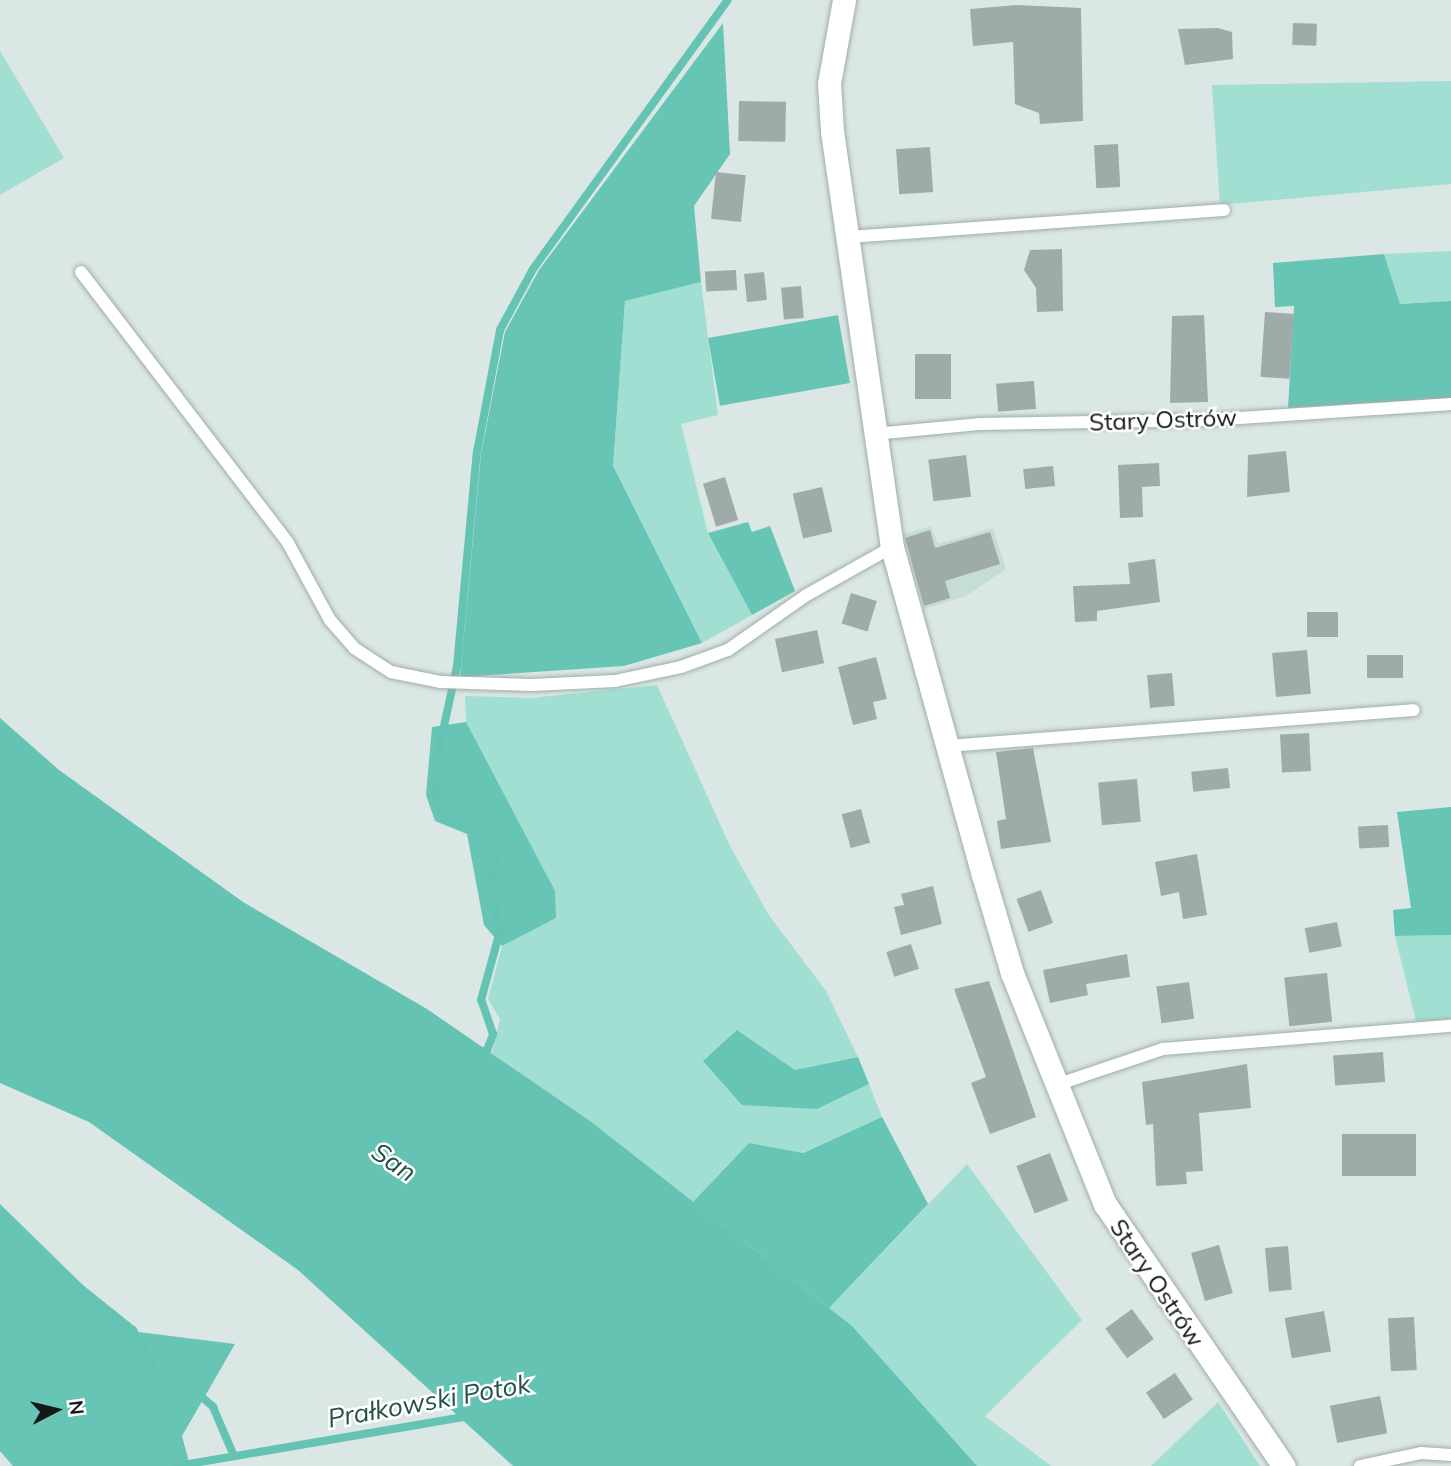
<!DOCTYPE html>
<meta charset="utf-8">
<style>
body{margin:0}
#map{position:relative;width:1451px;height:1466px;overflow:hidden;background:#dae7e4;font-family:Mulish,sans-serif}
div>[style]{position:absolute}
.built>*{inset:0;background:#c6dcd7}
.green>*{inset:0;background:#a2dfd3}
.forest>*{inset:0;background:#66c5b4;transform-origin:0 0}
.water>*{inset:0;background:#65c3b3}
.stream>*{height:8px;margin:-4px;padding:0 4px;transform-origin:4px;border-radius:4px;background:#65c3b3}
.building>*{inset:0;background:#9faba9;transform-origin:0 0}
.roads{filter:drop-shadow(0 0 2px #a0adaa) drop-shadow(0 0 2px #a0adaa)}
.service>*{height:12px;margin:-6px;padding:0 6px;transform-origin:6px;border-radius:6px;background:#fff}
.minor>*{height:23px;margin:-11.5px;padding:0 11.5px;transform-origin:11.5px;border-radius:11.5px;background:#fff}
span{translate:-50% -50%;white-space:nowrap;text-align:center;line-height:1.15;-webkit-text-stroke:5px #fff;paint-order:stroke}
.street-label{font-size:24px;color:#141817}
.water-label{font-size:26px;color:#265149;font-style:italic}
.north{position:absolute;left:21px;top:1375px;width:70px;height:70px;-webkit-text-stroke:5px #fff;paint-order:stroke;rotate:83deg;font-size:19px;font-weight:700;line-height:28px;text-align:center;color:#141817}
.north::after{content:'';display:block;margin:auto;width:24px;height:32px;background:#141817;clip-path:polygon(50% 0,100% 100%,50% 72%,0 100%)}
</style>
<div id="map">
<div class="built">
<div style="clip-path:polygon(931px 526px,938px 544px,993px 528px,1006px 569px,966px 596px,924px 609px,903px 534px)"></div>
</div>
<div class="green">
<div style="clip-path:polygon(0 51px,64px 158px,0 195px)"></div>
<div style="clip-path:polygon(1451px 81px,1451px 184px,1220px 205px,1212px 85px)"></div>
<div style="clip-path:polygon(1451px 251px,1451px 301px,1400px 304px,1384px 254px)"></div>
<div style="clip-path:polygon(701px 282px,718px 415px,681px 424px,708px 533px,752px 615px,702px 643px,613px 467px,625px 301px)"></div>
<div style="clip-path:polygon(657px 685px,730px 846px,768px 914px,826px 991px,858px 1057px,795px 1070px,737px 1030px,817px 1109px,869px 1084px,882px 1117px,802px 1153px,749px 1143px,693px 1202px,492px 1053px,500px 1019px,488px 999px,502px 946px,556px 918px,466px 722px,465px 696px,531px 698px)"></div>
<div style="clip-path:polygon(1451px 935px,1451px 1019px,1416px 1021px,1395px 936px)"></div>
<div style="clip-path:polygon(967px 1164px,1082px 1320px,985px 1416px,1051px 1466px,977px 1466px,829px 1308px)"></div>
<div style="clip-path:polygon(1218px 1402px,1260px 1466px,1151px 1466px)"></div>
</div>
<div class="forest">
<div style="clip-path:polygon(723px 23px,730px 154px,694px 206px,701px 282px,625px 301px,613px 466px,702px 643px,624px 666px,460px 677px,481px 454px,505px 332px,539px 270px)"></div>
<div style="clip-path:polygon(1384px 254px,1400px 304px,1451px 301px,1451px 398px,1288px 408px,1294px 306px,1275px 307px,1273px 263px)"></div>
<div style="left:838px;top:315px;width:69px;height:132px;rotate:80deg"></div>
<div style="clip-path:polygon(748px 522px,752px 532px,770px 526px,795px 591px,752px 615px,708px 533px)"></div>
<div style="clip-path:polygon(466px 722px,555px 891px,556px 918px,502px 946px,484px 925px,467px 834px,435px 821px,426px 795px,432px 727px)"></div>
<div style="clip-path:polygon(1451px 807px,1451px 935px,1395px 936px,1393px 910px,1411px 908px,1397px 812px)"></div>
<div style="clip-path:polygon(737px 1030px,795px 1070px,858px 1057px,869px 1084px,817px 1109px,742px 1105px,703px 1061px)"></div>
<div style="clip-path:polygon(882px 1117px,928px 1204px,829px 1308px,693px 1202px,749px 1143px,803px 1153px)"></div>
<div style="clip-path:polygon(0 1204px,130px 1331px,235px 1344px,182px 1436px,190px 1466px,13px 1466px,0 1451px)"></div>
</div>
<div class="water">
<div style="clip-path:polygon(0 718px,59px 770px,243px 902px,427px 1009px,590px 1121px,852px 1326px,977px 1466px,513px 1466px,298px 1270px,89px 1122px,0 1083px)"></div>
</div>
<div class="stream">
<div style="left:477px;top:1054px;width:11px;rotate:-22deg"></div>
<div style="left:487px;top:1050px;width:17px;rotate:-69deg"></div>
<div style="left:493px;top:1034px;width:36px;rotate:-109deg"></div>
<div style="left:481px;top:1000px;width:72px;rotate:-74.6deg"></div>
<div style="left:500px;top:931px;width:45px;rotate:-102.8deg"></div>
<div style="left:490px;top:887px;width:33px;rotate:-81deg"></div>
<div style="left:495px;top:854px;width:33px;rotate:-131deg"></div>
<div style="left:473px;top:829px;width:30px;rotate:-160deg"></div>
<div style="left:445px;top:819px;width:21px;rotate:-115deg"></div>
<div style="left:436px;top:800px;width:42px;rotate:-88.6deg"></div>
<div style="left:437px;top:758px;width:94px;rotate:-77.7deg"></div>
<div style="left:457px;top:666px;width:215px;rotate:-84.7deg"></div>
<div style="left:477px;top:452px;width:124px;rotate:-79.3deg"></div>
<div style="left:500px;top:330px;width:69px;rotate:-61.6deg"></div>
<div style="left:533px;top:269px;width:332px;rotate:-54.1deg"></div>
<div style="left:0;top:1224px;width:170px;rotate:38.6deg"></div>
<div style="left:133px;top:1330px;width:56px;rotate:62.5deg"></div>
<div style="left:159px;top:1380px;width:39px;rotate:18deg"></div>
<div style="left:196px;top:1392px;width:23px;rotate:41deg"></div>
<div style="left:213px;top:1407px;width:53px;rotate:66.8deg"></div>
<div style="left:177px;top:1466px;width:298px;rotate:-9.7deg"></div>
</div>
<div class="building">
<div style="clip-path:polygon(1017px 5px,1081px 8px,1083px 121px,1040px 124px,1039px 113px,1015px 104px,1013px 42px,973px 46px,970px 9px)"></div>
<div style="left:1293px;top:23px;width:24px;height:22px;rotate:2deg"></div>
<div style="clip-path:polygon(1218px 28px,1232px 32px,1233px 59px,1185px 65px,1178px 29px)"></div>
<div style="left:739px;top:101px;width:47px;height:40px;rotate:1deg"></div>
<div style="left:1118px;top:144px;width:43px;height:24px;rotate:87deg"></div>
<div style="left:930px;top:147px;width:45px;height:34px;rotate:86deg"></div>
<div style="left:716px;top:172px;width:30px;height:47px;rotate:6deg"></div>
<div style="clip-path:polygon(1062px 249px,1063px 311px,1037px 312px,1036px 288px,1024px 270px,1030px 250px)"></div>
<div style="left:736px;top:270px;width:20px;height:31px;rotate:87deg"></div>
<div style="left:764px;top:272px;width:28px;height:20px;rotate:84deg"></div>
<div style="left:801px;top:286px;width:32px;height:20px;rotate:85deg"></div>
<div style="left:1265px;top:312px;width:29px;height:65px;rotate:4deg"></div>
<div style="clip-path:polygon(1204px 315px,1208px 402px,1170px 403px,1172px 316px)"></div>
<div style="left:915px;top:354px;width:36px;height:45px"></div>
<div style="left:1034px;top:381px;width:28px;height:38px;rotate:86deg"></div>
<div style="clip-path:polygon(1286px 451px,1290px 492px,1247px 497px,1248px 455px)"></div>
<div style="left:966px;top:455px;width:42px;height:38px;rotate:83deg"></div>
<div style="clip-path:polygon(1159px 463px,1160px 486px,1142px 487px,1143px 517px,1120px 518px,1118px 465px)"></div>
<div style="left:1053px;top:466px;width:20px;height:30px;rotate:84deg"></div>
<div style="left:725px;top:477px;width:45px;height:23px;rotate:73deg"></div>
<div style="left:822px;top:487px;width:46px;height:30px;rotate:77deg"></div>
<div style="clip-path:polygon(930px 530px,935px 548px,990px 532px,1000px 564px,945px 581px,950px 598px,924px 606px,905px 538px)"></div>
<div style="clip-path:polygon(1155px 559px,1160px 602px,1097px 611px,1097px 621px,1075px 622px,1073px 586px,1130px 584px,1128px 563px)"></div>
<div style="left:851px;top:593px;width:27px;height:32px;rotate:17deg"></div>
<div style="left:1338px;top:612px;width:25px;height:31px;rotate:90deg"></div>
<div style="left:817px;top:630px;width:34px;height:43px;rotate:78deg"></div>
<div style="left:1307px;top:650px;width:44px;height:35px;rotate:85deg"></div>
<div style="left:1403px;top:655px;width:23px;height:36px;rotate:90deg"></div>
<div style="clip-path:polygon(876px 657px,887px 699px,873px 702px,877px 719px,853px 725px,838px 667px)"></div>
<div style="left:1172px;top:673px;width:33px;height:25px;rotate:85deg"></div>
<div style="left:1309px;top:733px;width:38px;height:29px;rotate:87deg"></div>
<div style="clip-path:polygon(1033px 748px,1051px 842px,1001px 849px,997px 821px,1006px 819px,996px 752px)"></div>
<div style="left:1228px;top:768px;width:20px;height:37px;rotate:84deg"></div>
<div style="left:1137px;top:779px;width:43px;height:39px;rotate:85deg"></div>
<div style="left:861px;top:809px;width:35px;height:20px;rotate:75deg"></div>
<div style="left:1388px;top:825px;width:22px;height:30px;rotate:87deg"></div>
<div style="clip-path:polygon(1197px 854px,1207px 915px,1183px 919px,1179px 892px,1161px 896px,1155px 862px)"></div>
<div style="clip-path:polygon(933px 886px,942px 924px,901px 935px,894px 907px,904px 905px,901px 894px)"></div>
<div style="left:1041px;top:890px;width:35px;height:26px;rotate:70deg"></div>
<div style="left:1337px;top:922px;width:25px;height:33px;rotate:79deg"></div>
<div style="left:911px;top:944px;width:26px;height:26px;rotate:72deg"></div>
<div style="clip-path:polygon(1127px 954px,1130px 977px,1086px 984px,1088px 995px,1050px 1003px,1043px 970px)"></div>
<div style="left:1327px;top:973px;width:49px;height:43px;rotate:84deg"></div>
<div style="clip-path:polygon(989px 981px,1036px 1117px,990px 1134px,971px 1083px,986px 1077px,954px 989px)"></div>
<div style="left:1189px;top:982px;width:37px;height:33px;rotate:82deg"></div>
<div style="left:1383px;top:1052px;width:30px;height:50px;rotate:86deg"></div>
<div style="clip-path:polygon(1247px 1064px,1251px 1108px,1199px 1113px,1203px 1171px,1186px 1172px,1187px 1184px,1156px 1186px,1153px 1124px,1146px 1125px,1142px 1082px)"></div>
<div style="left:1416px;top:1134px;width:42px;height:74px;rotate:90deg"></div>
<div style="left:1050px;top:1153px;width:51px;height:36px;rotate:69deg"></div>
<div style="left:1219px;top:1245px;width:50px;height:29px;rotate:74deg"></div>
<div style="left:1288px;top:1246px;width:44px;height:23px;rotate:85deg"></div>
<div style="left:1132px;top:1309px;width:37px;height:33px;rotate:54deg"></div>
<div style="left:1324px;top:1311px;width:41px;height:40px;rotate:80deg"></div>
<div style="left:1414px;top:1317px;width:53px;height:26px;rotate:87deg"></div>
<div style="left:1175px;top:1373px;width:32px;height:35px;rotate:56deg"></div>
<div style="left:1380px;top:1396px;width:38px;height:51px;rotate:79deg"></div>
</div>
<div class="roads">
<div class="service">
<div style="left:848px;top:237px;width:377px;rotate:-4.1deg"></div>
<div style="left:81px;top:272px;width:341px;rotate:52.6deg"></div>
<div style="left:288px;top:543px;width:88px;rotate:61.4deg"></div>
<div style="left:330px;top:620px;width:37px;rotate:49deg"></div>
<div style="left:354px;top:648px;width:44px;rotate:33deg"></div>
<div style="left:391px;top:672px;width:50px;rotate:11.5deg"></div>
<div style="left:440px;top:682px;width:92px;rotate:1.9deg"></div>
<div style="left:532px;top:685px;width:83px;rotate:-2.8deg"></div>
<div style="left:615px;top:681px;width:67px;rotate:-12deg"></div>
<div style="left:681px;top:667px;width:50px;rotate:-19.9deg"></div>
<div style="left:728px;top:650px;width:94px;rotate:-35deg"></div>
<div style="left:805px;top:596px;width:100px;rotate:-29.4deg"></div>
<div style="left:874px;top:434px;width:105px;rotate:-5.4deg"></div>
<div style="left:979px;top:424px;width:231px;rotate:-1deg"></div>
<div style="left:1210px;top:420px;width:242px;rotate:-3.8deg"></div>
<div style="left:947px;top:746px;width:468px;rotate:-4.4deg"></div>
<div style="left:1056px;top:1085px;width:113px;rotate:-18.6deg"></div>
<div style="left:1163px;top:1049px;width:289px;rotate:-4.6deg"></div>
<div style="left:1360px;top:1466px;width:62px;rotate:-12deg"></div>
<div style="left:1421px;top:1453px;width:30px;rotate:4deg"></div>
</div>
<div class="minor">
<div style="left:844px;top:0;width:84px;rotate:100.2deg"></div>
<div style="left:829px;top:83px;width:48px;rotate:86.4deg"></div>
<div style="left:832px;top:131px;width:420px;rotate:81.8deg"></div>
<div style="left:892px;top:547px;width:340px;rotate:74.5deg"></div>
<div style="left:983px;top:875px;width:102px;rotate:73.5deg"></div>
<div style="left:1012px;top:973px;width:249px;rotate:68.1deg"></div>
<div style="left:1105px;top:1204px;width:317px;rotate:55.7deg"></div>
</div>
</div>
<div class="street-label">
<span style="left:1163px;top:420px;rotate:-2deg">Stary Ostrów</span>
<span style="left:1157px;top:1283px;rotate:56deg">Stary Ostrów</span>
</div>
<div class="water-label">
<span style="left:394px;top:1162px;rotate:34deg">San</span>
<span style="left:429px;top:1401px;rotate:-10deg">Prałkowski Potok</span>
</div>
<div class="north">N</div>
</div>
